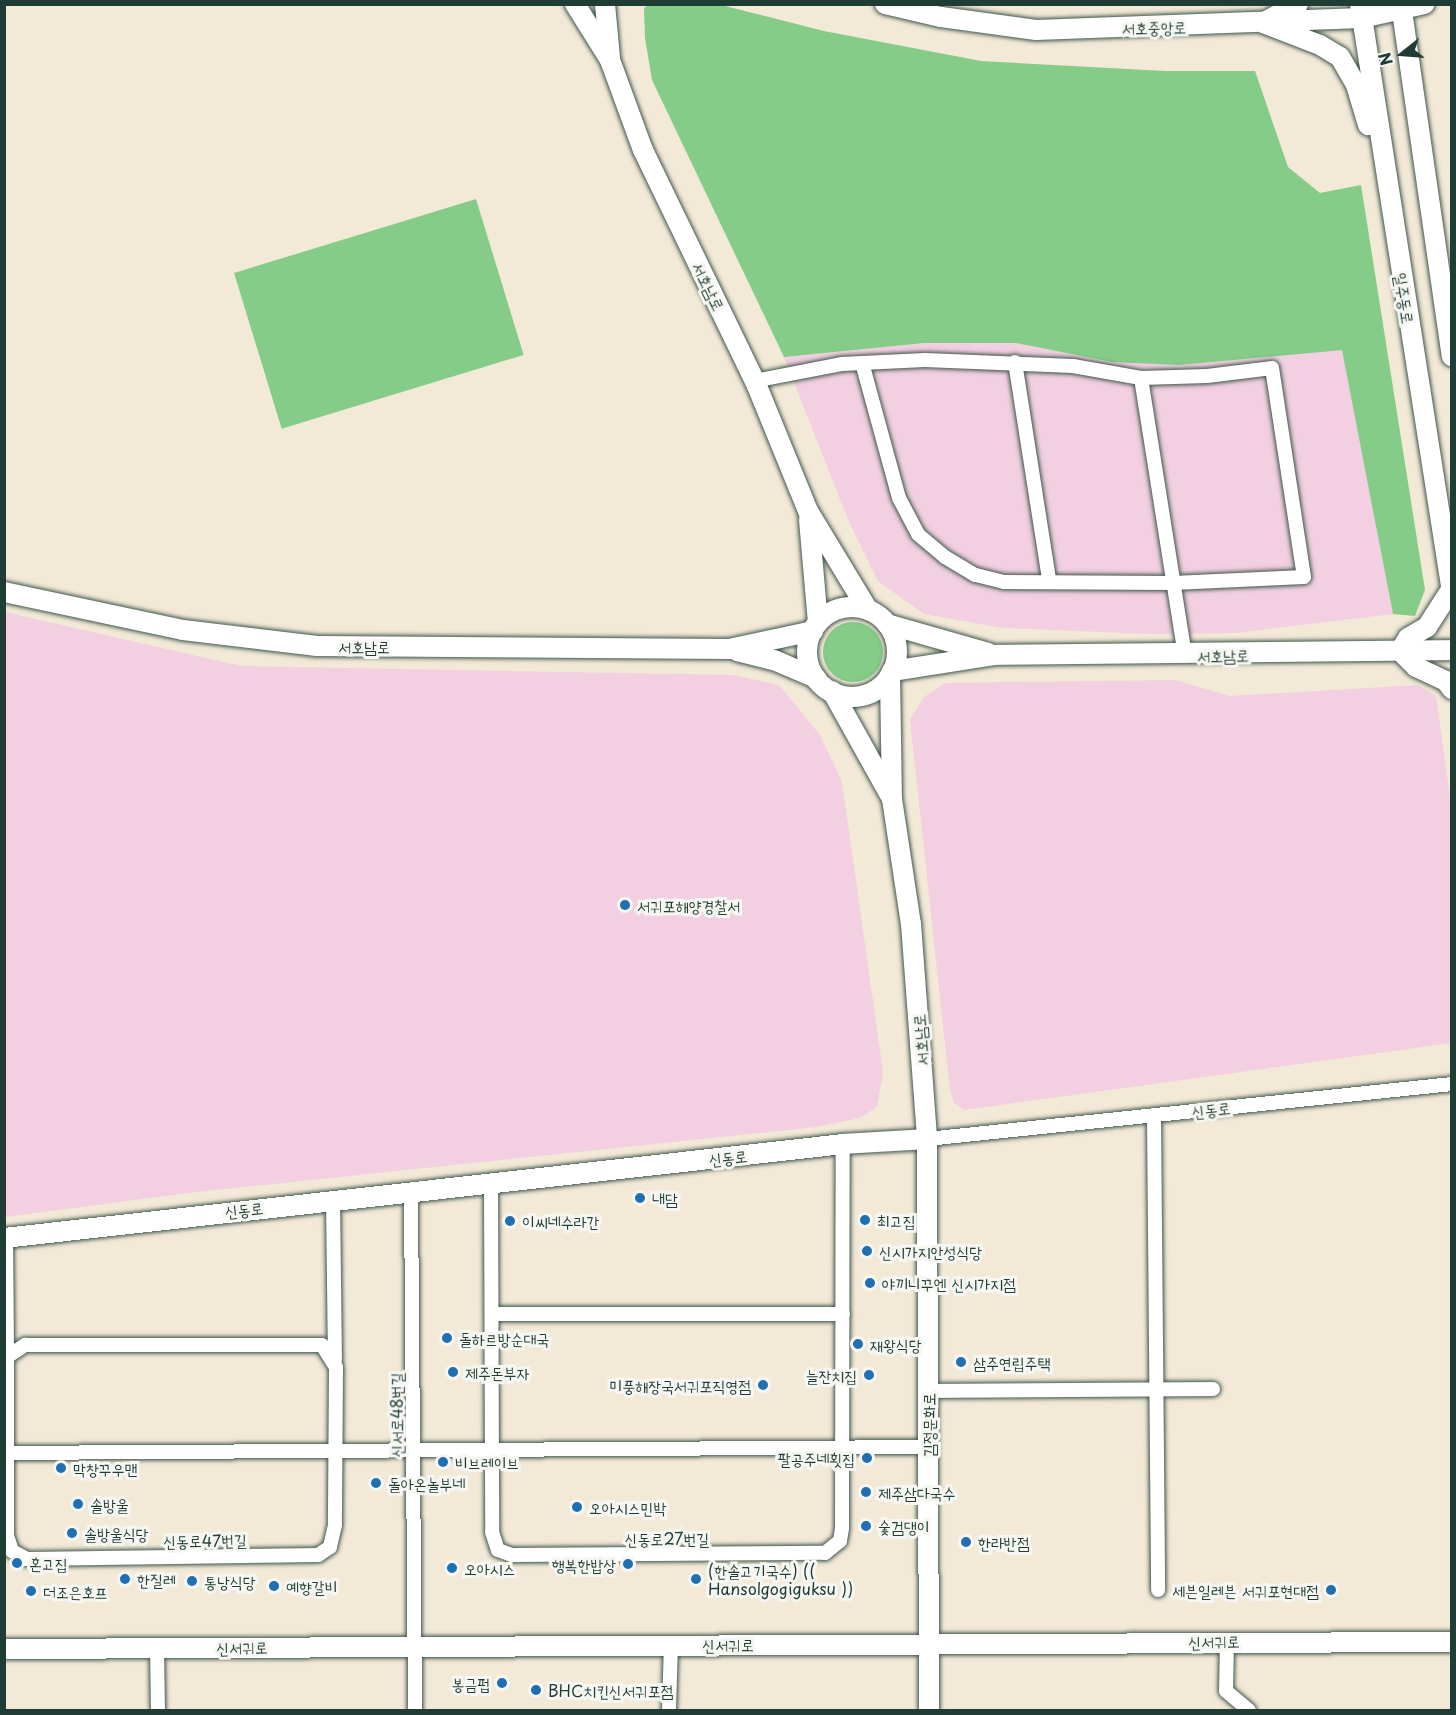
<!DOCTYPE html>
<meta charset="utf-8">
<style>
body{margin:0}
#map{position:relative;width:1456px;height:1715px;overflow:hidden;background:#f3e9d7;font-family:"Playpen Sans","Poor Story",sans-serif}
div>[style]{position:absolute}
.built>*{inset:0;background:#f2cfe1}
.green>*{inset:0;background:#84cc88;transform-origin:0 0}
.round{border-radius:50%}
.roads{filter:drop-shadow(0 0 2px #3f574c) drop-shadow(0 0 2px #3f574c)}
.street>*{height:14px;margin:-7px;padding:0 7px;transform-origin:7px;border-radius:7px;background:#fff}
.secondary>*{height:20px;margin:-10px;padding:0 10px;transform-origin:10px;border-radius:10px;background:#fff}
.secondary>.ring{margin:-10px;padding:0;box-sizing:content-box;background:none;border:20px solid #fff;border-radius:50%}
.dots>*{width:16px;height:16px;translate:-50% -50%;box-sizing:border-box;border:3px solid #f6f6f2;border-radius:50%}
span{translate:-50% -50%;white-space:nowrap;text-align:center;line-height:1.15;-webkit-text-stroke:6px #f6f6f2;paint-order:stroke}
.street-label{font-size:16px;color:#1f3d34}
.poi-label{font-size:16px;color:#1f3d34}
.left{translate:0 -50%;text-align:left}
.right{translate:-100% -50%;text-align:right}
.frame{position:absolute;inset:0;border:6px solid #1f3d34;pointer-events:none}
.north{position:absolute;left:1372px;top:24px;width:60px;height:60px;-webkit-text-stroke:4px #f6f6f2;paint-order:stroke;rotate:253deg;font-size:16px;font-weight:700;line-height:24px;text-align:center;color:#1f3d34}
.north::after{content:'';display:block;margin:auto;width:21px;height:27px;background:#1f3d34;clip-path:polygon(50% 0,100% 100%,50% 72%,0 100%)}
</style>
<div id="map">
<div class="built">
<div style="clip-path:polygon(924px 343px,1016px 343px,1112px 362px,1343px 350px,1393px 614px,1234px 633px,1151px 634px,1003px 628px,924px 614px,878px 581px,849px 522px,784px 357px)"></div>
<div style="clip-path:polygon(5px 612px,241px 666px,732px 675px,779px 685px,820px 735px,842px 782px,883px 1072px,877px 1107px,860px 1118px,816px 1127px,196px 1192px,5px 1217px)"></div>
<div style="clip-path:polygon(1175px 680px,1230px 696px,1418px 685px,1436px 696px,1452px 812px,1451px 1043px,964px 1110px,954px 1103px,950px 1090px,910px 720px,924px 697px,945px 683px)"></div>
</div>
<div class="green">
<div style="clip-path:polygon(650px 4px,721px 5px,824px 31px,981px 61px,1165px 71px,1255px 71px,1288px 167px,1320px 193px,1361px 185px,1425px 590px,1415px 616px,1393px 614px,1342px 350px,1179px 365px,1112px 362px,1016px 343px,924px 343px,784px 357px,652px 80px,645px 38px,644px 8px)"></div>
<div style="left:476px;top:199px;width:163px;height:253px;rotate:73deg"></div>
<div class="round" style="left:823px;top:622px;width:60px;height:60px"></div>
</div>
<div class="roads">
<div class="street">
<div style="left:1015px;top:362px;width:221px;rotate:81.1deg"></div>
<div style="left:1141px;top:378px;width:281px;rotate:81deg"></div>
<div style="left:754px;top:381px;width:90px;rotate:-10.9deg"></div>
<div style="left:842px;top:364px;width:20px;rotate:-3deg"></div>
<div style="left:862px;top:363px;width:63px;rotate:-2.7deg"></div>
<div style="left:925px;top:360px;width:148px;rotate:2.3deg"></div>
<div style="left:1073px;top:366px;width:69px;rotate:10deg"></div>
<div style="left:1141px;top:378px;width:66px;rotate:-1.7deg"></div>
<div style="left:1207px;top:376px;width:65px;rotate:-7deg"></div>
<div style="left:1272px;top:368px;width:211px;rotate:81.3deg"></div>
<div style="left:1304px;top:577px;width:131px;rotate:177.4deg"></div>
<div style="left:1173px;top:583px;width:169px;rotate:-179.7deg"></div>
<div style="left:1004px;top:582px;width:30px;rotate:-166deg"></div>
<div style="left:975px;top:575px;width:35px;rotate:-149deg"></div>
<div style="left:945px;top:557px;width:35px;rotate:-140deg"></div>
<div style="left:918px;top:534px;width:41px;rotate:-117.8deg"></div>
<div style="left:899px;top:498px;width:140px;rotate:-105.3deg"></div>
<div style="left:1154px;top:1115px;width:475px;rotate:89.5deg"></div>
<div style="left:927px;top:1139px;width:528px;rotate:-5.98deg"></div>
<div style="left:491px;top:1182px;width:350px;rotate:89.8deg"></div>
<div style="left:492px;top:1532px;width:19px;rotate:72deg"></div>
<div style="left:498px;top:1550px;width:15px;rotate:20deg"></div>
<div style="left:512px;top:1555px;width:313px;rotate:-0.4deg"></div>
<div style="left:825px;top:1553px;width:19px;rotate:-39deg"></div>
<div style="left:840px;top:1541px;width:13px;rotate:-81deg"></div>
<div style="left:842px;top:1528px;width:384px;rotate:-89.9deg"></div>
<div style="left:411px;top:1191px;width:519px;rotate:89.56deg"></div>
<div style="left:333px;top:1199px;width:161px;rotate:89.3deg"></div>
<div style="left:6px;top:1237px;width:120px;rotate:89.5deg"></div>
<div style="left:492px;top:1314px;width:351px"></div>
<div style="left:25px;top:1345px;width:297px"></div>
<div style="left:322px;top:1345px;width:26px;rotate:58deg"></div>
<div style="left:336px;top:1367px;width:158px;rotate:90.4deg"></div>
<div style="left:335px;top:1525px;width:23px;rotate:103deg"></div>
<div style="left:330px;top:1547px;width:14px;rotate:146deg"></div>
<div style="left:318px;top:1555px;width:291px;rotate:179.2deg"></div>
<div style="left:27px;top:1559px;width:17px;rotate:-152deg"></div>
<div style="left:12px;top:1551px;width:16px;rotate:-108deg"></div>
<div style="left:7px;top:1536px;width:179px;rotate:-90deg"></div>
<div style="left:7px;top:1357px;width:22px;rotate:-34deg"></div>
<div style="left:928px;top:1391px;width:285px;rotate:-0.4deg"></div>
<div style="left:4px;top:1453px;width:924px;rotate:-0.37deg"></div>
<div style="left:1227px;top:1641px;width:50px;rotate:91.1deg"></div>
<div style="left:1226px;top:1691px;width:30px;rotate:40deg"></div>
<div style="left:157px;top:1648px;width:62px;rotate:89.1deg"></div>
<div style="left:669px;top:1710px;width:66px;rotate:-88.3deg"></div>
</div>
<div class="secondary">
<div style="left:575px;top:4px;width:66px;rotate:58deg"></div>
<div style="left:610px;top:60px;width:96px;rotate:69.9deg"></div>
<div style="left:643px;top:150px;width:262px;rotate:64.2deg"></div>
<div style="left:757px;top:386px;width:135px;rotate:67.8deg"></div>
<div style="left:808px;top:511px;width:116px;rotate:58.8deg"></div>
<div style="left:605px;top:4px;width:54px;rotate:84.7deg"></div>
<div style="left:885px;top:4px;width:57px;rotate:13.1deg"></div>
<div style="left:941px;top:17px;width:96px;rotate:7.8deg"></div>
<div style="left:1036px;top:30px;width:326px;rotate:-2.1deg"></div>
<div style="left:1362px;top:18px;width:64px;rotate:-12.7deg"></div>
<div style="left:1298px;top:4px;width:40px;rotate:152deg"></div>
<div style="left:1263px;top:23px;width:61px;rotate:21.1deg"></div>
<div style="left:1320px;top:45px;width:23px;rotate:31deg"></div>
<div style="left:1340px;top:57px;width:32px;rotate:60deg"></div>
<div style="left:1356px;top:85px;width:42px;rotate:73.3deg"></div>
<div style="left:1360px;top:4px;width:595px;rotate:81.11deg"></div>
<div style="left:1401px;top:4px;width:356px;rotate:81.8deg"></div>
<div style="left:809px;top:520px;width:103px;rotate:85deg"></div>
<div style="left:4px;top:592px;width:183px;rotate:12deg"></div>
<div style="left:183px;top:630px;width:135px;rotate:6.8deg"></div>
<div style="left:317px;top:646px;width:412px;rotate:0.4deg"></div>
<div style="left:729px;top:649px;width:86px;rotate:-12.1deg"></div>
<div class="ring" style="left:807px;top:607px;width:70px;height:70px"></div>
<div style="left:887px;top:624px;width:105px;rotate:16deg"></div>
<div style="left:737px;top:651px;width:38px;rotate:14deg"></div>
<div style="left:774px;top:660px;width:46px;rotate:23.2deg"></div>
<div style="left:1400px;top:651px;width:15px;rotate:-58deg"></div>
<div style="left:1408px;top:638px;width:22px;rotate:-30deg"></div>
<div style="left:1427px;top:627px;width:43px;rotate:-57.4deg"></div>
<div style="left:1400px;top:651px;width:23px;rotate:45deg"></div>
<div style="left:1416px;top:667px;width:33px;rotate:25deg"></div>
<div style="left:1446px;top:681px;width:10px;rotate:53deg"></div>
<div style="left:892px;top:671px;width:103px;rotate:-8.9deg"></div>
<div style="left:994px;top:655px;width:458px;rotate:-0.6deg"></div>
<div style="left:890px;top:675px;width:124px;rotate:89.1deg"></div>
<div style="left:892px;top:799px;width:126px;rotate:81.4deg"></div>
<div style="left:911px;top:924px;width:216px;rotate:85.7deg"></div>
<div style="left:927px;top:1139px;width:571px;rotate:89.8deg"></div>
<div style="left:832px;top:691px;width:121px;rotate:60.9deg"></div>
<div style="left:4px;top:1238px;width:844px;rotate:-6.39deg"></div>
<div style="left:843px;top:1144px;width:84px;rotate:-3.4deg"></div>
<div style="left:4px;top:1649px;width:1448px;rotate:-0.28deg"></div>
</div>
</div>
<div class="dots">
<div style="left:625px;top:905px;background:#1f6fb2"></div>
<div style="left:640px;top:1198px;background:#1f6fb2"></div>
<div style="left:865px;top:1220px;background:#1f6fb2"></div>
<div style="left:510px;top:1221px;background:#1f6fb2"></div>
<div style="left:867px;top:1251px;background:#1f6fb2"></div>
<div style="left:870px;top:1283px;background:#1f6fb2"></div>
<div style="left:447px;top:1338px;background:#1f6fb2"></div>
<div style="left:858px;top:1344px;background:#1f6fb2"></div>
<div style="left:961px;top:1362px;background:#1f6fb2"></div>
<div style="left:453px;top:1372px;background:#1f6fb2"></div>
<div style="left:869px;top:1375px;background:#1f6fb2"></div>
<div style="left:763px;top:1385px;background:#1f6fb2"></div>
<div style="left:867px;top:1458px;background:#1f6fb2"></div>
<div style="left:443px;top:1462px;background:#1f6fb2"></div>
<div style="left:61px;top:1468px;background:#1f6fb2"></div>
<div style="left:376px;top:1483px;background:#1f6fb2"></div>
<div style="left:866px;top:1492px;background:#1f6fb2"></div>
<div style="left:78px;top:1504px;background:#1f6fb2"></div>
<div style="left:577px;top:1507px;background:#1f6fb2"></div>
<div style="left:866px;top:1526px;background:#1f6fb2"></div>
<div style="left:72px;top:1533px;background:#1f6fb2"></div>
<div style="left:966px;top:1542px;background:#1f6fb2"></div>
<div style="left:17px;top:1563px;background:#1f6fb2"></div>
<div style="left:628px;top:1564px;background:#1f6fb2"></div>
<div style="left:452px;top:1568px;background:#1f6fb2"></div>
<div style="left:125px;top:1579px;background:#1f6fb2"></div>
<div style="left:696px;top:1579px;background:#1f6fb2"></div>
<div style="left:192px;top:1581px;background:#1f6fb2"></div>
<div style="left:274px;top:1586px;background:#1f6fb2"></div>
<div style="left:1331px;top:1590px;background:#1f6fb2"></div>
<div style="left:31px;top:1591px;background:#1f6fb2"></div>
<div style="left:502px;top:1683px;background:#1f6fb2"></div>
<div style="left:536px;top:1690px;background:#1f6fb2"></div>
</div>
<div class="street-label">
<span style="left:1154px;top:27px;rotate:-1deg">서호중앙로</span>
<span style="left:709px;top:286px;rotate:64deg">서호남로</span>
<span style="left:1405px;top:298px;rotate:81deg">일주동로</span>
<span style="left:364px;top:646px">서호남로</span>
<span style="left:1223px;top:655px;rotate:-1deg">서호남로</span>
<span style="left:920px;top:1040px;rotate:-94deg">서호남로</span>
<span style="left:1211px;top:1109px;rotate:-6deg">신동로</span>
<span style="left:728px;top:1157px;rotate:-6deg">신동로</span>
<span style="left:244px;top:1209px;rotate:-6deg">신동로</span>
<span style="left:396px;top:1415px;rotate:-90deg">신서로48번길</span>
<span style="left:928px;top:1425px;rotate:-90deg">김정문화로</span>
<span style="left:667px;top:1538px">신동로27번길</span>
<span style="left:205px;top:1540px;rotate:-1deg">신동로47번길</span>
<span style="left:1214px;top:1641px;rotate:-1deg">신서귀로</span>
<span style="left:728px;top:1644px">신서귀로</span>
<span style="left:242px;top:1647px;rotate:-1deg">신서귀로</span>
</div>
<div class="poi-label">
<span class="left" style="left:637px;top:905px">서귀포해양경찰서</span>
<span class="left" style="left:652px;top:1198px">내담</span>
<span class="left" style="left:877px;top:1220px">최고집</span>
<span class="left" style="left:522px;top:1221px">이씨네수라간</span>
<span class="left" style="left:879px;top:1251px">신시가지안성식당</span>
<span class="left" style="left:882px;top:1283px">야끼니꾸엔 신시가지점</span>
<span class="left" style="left:459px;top:1338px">돌하르방순대국</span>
<span class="left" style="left:870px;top:1344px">재왕식당</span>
<span class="left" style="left:973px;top:1362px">삼주연립주택</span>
<span class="left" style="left:465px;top:1372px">제주돈부자</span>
<span class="right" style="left:857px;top:1375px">늘잔치집</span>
<span class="right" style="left:751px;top:1385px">미풍해장국서귀포직영점</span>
<span class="right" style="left:855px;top:1458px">팔공주네횟집</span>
<span class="left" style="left:455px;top:1462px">비브레이브</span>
<span class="left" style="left:73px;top:1468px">막창꾸우맨</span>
<span class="left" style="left:388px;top:1483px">돌아온놀부네</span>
<span class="left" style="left:878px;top:1492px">제주삼다국수</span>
<span class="left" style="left:90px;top:1504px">솔방울</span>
<span class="left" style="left:589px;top:1507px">오아시스민박</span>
<span class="left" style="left:878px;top:1526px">숯검댕이</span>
<span class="left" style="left:84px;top:1533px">솔방울식당</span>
<span class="left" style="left:978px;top:1542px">한라반점</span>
<span class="left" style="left:29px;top:1563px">혼고집</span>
<span class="right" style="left:616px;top:1564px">행복한밥상</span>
<span class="left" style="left:464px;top:1568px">오아시스</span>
<span class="left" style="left:708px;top:1579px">(한솔고기국수) ((<br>Hansolgogiguksu ))</span>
<span class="left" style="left:137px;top:1579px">한질레</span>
<span class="left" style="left:204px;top:1581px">통낭식당</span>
<span class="left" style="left:286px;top:1586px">예향갈비</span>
<span class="right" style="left:1319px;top:1590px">세븐일레븐 서귀포현대점</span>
<span class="left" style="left:43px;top:1591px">더조은호프</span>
<span class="right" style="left:490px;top:1683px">봉금펍</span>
<span class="left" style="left:548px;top:1690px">BHC치킨신서귀포점</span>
</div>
<div class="frame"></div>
<div class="north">N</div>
</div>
